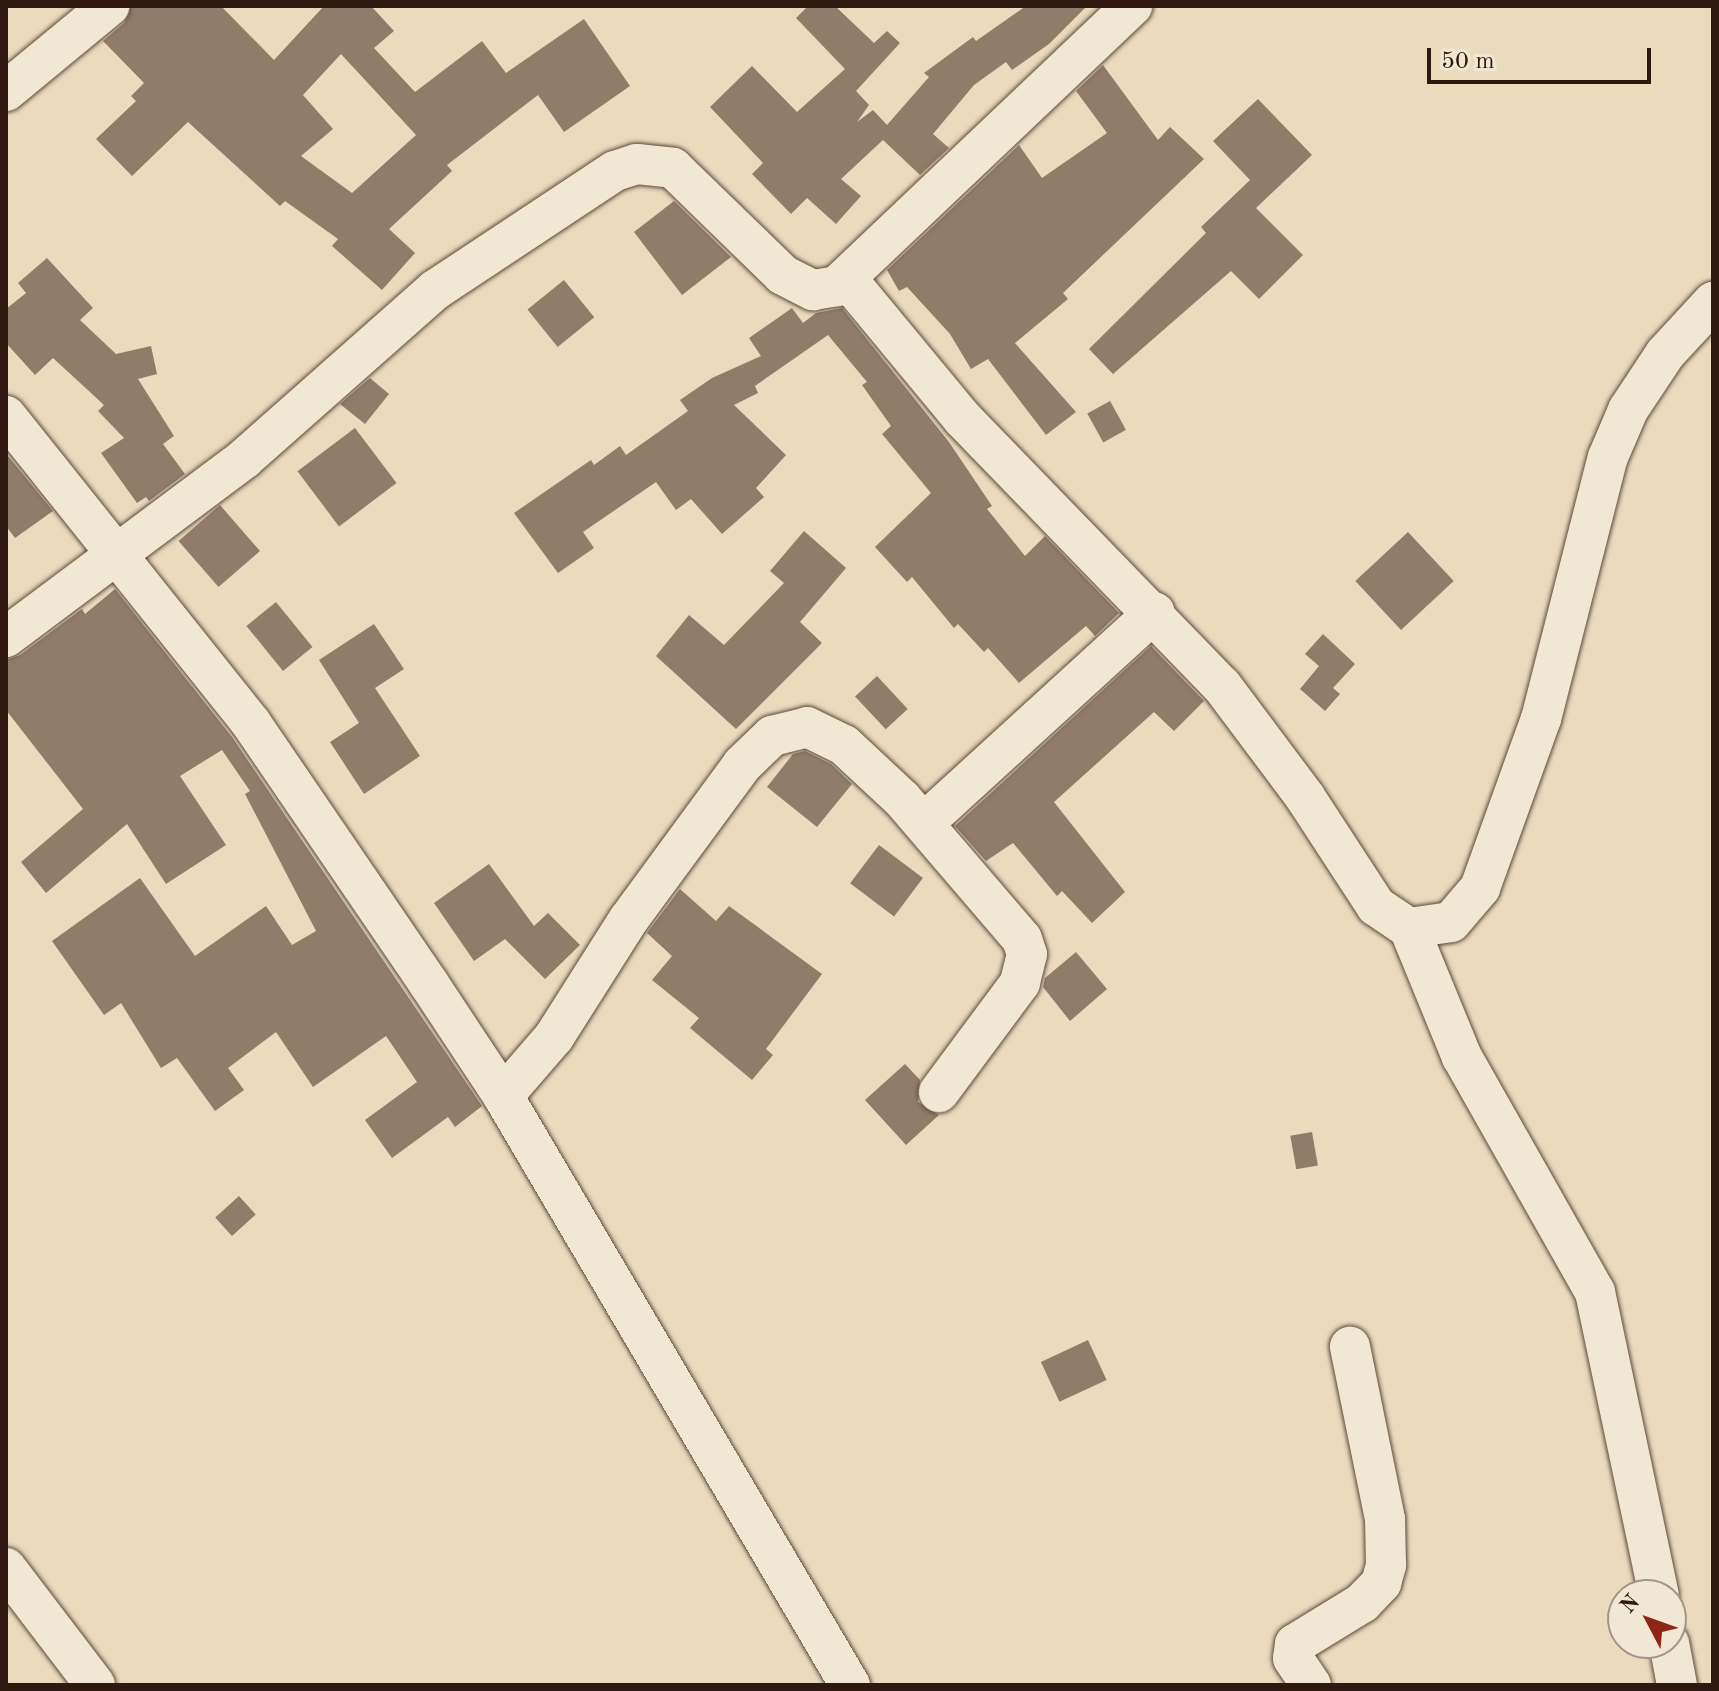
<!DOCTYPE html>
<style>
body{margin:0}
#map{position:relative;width:1719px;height:1691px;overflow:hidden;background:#e9dbbc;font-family:"Old Standard TT",serif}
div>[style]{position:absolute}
.building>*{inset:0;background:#8f7d69;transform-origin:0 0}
.roads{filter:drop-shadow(0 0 2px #5d493a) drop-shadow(0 0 2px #5d493a)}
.minor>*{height:40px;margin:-20px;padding:0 20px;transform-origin:20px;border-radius:20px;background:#f1e8d3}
span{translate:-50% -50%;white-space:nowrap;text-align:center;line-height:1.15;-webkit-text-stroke:6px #f1e8d3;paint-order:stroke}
.frame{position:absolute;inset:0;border:8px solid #2e180f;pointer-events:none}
.north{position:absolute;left:1607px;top:1579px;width:80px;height:80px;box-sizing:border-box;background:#f1e8d3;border:2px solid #a39585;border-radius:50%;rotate:311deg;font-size:22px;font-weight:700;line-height:32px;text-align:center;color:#2e180f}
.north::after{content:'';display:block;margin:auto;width:28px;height:36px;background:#8f2418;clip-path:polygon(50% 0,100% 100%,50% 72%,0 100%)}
.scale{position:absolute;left:1427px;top:48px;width:224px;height:36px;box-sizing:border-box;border:4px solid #2e180f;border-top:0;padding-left:10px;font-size:24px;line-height:28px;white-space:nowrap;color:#2e180f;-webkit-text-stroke:6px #f1e8d3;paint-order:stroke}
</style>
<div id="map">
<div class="building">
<div style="clip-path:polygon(evenodd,131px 6px,221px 6px,274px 60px,324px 6px,371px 6px,394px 31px,374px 48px,415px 92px,482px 41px,506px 73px,584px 19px,630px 86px,564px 132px,538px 95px,447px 165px,452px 171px,389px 229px,415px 253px,382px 290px,332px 246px,338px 239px,285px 201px,280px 206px,188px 122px,132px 176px,96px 139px,136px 101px,131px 96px,144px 83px,103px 41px,124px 23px,131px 6px,341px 54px,416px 135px,352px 193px,301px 156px,333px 129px,303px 95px,341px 54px)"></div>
<div style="clip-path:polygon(808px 6px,835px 6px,874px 43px,887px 31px,900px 43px,856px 91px,869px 105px,857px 122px,873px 110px,887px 125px,929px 77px,924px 73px,973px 37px,976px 41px,1026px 6px,1087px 6px,1049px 44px,1012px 70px,1006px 62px,974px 85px,933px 134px,949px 148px,920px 175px,883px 140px,841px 179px,861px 196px,836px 224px,807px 198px,791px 214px,752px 174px,763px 163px,710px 107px,752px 66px,797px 112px,845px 69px,796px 18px)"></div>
<div style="clip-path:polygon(1103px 65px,1158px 140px,1170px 127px,1204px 159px,1063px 293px,1068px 299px,1015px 343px,1076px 412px,1046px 435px,988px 359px,971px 369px,950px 334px,907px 287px,899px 291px,887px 270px,1019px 145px,1042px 178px,1107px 133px,1076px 91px)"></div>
<div style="clip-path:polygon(1258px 99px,1312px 155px,1256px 208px,1303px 255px,1259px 299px,1231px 271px,1113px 374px,1089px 349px,1206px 233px,1201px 227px,1250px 180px,1213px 141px)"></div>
<div style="clip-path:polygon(674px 201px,731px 257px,682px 295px,634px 232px)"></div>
<div style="clip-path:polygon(47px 258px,93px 308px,80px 320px,116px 354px,151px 346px,157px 374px,138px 379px,174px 436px,163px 444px,185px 474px,149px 501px,146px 497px,137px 503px,101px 453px,124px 438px,98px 411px,104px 405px,53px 358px,35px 375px,6px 343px,6px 309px,26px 293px,18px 283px)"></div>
<div style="left:564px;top:280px;width:48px;height:47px;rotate:51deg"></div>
<div style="clip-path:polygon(792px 308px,803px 323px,816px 313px,842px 308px,949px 442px,992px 506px,987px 509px,1025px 556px,1045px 536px,1119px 613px,1095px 636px,1086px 626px,1019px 683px,988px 648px,984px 652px,958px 624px,954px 628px,912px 577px,907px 582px,875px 547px,931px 493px,882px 434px,891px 426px,862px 385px,867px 382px,828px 335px,755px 386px,758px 393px,734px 405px,786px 455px,756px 488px,764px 497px,722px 534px,691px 499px,676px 510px,656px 482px,583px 532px,594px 548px,558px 573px,514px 513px,591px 460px,594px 465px,620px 446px,626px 455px,688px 411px,680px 400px,712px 378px,761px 356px,749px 338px)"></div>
<div style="clip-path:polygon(370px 378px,389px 394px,365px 424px,340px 404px)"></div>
<div style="left:1110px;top:401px;width:33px;height:26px;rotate:61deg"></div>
<div style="left:355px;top:428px;width:69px;height:72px;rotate:53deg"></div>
<div style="clip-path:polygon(8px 456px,53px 511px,15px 538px,6px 526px)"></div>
<div style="left:220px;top:505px;width:61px;height:55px;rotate:49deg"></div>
<div style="clip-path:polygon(804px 531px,846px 568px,800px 622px,822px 643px,736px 729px,656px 656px,689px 615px,724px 645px,784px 583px,770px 571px)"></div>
<div style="left:1408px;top:532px;width:67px;height:72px;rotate:47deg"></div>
<div style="clip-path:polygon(115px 589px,232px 737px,482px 1106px,455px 1127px,448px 1117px,392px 1158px,365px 1120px,417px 1082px,386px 1036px,313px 1087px,276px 1032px,228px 1068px,244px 1090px,215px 1111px,177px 1058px,161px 1068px,121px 1003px,104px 1015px,52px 941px,140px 878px,195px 956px,266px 906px,292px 945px,316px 931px,245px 794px,250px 791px,222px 750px,180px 776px,226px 845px,166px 884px,127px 824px,46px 893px,21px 862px,83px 809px,6px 710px,6px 660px,20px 655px,82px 609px,85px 614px)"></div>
<div style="left:276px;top:602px;width:58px;height:38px;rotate:51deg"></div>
<div style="clip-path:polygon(374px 624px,404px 669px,375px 688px,420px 756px,364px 794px,330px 742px,359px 723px,319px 660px)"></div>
<div style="clip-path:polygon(1323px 634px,1355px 664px,1333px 688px,1340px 694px,1325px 711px,1300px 689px,1319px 666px,1305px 654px)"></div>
<div style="clip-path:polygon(1151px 646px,1204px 701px,1174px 731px,1154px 712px,1054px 802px,1125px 892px,1092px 923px,1062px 891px,1057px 896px,1013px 843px,986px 861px,955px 826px)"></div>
<div style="left:877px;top:676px;width:45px;height:30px;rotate:47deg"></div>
<div style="clip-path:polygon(805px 751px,831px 764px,852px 784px,817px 827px,767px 787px,793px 754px)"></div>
<div style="left:879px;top:845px;width:55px;height:48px;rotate:37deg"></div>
<div style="clip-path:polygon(489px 864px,534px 926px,548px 913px,580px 945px,545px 979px,505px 939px,474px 961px,434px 903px)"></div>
<div style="clip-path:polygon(680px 889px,716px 921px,729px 906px,822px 974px,766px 1049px,773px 1055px,752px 1080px,690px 1028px,699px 1018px,652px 980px,672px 956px,647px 933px)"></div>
<div style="clip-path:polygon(1076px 952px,1107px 989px,1070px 1021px,1043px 987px,1045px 978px)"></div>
<div style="clip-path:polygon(905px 1064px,920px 1080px,918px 1102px,939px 1115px,906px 1145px,865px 1100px)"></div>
<div style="left:1312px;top:1132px;width:34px;height:22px;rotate:80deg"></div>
<div style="left:239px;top:1196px;width:25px;height:32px;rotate:48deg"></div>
<div style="left:1088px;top:1340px;width:44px;height:52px;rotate:65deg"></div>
</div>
<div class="roads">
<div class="minor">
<div style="left:6px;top:91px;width:134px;rotate:-39.5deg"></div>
<div style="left:847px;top:279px;width:180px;rotate:50.4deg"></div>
<div style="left:962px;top:418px;width:373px;rotate:45.9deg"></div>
<div style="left:1222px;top:686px;width:139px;rotate:53.2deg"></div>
<div style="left:1305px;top:797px;width:130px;rotate:56.9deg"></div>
<div style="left:1376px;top:906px;width:40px;rotate:34deg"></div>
<div style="left:1409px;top:928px;width:42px;rotate:-8.1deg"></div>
<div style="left:1451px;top:922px;width:45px;rotate:-49.5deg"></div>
<div style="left:1480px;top:888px;width:180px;rotate:-70.2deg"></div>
<div style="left:1541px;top:719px;width:270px;rotate:-75.7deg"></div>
<div style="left:1608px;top:457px;width:51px;rotate:-66.9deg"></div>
<div style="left:1628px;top:410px;width:67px;rotate:-56.5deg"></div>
<div style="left:1665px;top:354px;width:71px;rotate:-47.3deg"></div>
<div style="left:6px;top:416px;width:393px;rotate:51.4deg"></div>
<div style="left:251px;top:723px;width:316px;rotate:55.7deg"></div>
<div style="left:429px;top:984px;width:134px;rotate:56.5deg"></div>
<div style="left:503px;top:1096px;width:684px;rotate:59.5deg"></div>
<div style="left:6px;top:637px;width:299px;rotate:-36.8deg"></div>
<div style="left:245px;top:458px;width:254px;rotate:-41.5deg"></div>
<div style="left:435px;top:290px;width:216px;rotate:-33.5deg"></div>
<div style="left:615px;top:171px;width:23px;rotate:-18deg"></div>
<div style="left:637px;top:164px;width:36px;rotate:6deg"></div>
<div style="left:673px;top:168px;width:153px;rotate:44.2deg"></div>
<div style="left:783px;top:275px;width:34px;rotate:27deg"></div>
<div style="left:813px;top:290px;width:24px;rotate:-9deg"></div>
<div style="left:837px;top:286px;width:407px;rotate:-43.5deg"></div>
<div style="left:925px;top:822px;width:311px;rotate:-42.4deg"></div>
<div style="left:1409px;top:928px;width:139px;rotate:67.7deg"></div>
<div style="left:1462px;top:1057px;width:270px;rotate:60.5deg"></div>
<div style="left:1595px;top:1292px;width:310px;rotate:78.1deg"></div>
<div style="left:503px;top:1096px;width:78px;rotate:-49.2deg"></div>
<div style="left:554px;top:1037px;width:140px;rotate:-57.6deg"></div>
<div style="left:629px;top:919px;width:191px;rotate:-53.7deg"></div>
<div style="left:742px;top:765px;width:42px;rotate:-44deg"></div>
<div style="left:772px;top:736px;width:36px;rotate:-14deg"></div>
<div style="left:807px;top:727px;width:41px;rotate:25.9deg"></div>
<div style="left:844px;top:745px;width:79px;rotate:43deg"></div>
<div style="left:902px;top:799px;width:184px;rotate:49.4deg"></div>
<div style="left:1022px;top:939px;width:16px;rotate:72deg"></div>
<div style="left:1027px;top:954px;width:30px;rotate:104deg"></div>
<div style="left:1020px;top:983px;width:136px;rotate:126.6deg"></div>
<div style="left:6px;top:1568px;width:147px;rotate:52.7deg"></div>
<div style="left:1669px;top:1643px;width:43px;rotate:79.2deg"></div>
<div style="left:1311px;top:1685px;width:32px;rotate:-124deg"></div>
<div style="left:1293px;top:1658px;width:14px;rotate:-82deg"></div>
<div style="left:1295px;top:1644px;width:79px;rotate:-31.5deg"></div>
<div style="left:1362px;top:1603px;width:28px;rotate:-46deg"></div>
<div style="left:1381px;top:1583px;width:19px;rotate:-74deg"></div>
<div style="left:1386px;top:1565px;width:46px;rotate:-91.2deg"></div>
<div style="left:1385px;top:1519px;width:176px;rotate:-101.5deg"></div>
</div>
</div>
<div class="frame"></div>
<div class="north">N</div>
<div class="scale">50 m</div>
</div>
